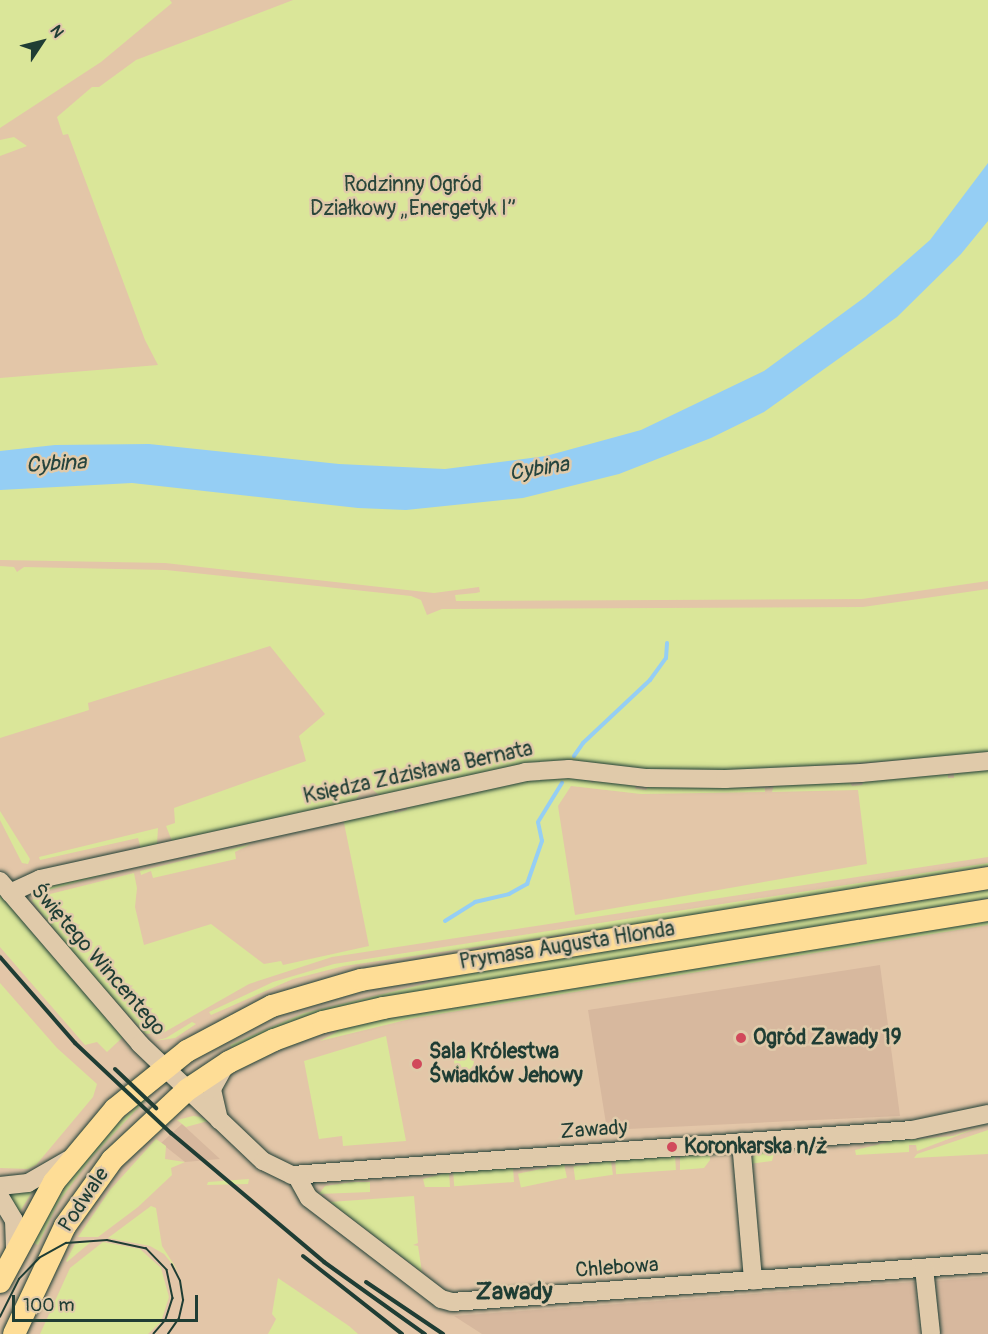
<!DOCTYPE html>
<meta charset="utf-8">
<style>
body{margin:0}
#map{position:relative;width:988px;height:1334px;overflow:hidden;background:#e3c6a8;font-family:Pangolin,sans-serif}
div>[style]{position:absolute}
.built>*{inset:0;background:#d7b89e}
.green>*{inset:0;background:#dae699;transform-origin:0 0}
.round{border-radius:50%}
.water>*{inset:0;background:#95cef4}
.stream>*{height:4px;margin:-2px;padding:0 2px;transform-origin:2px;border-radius:2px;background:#95cef4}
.roads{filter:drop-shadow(0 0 2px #1f3d34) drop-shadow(0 0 2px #1f3d34)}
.minor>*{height:18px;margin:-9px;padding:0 9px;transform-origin:9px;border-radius:9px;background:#e0caaa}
.major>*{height:22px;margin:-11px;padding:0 11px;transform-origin:11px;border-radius:11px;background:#fedd96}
.tram>*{height:1.5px;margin:-0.75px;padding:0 0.75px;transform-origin:0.75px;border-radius:0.75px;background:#1f3d34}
.rail>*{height:4px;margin:-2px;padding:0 2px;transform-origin:2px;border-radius:2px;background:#1f3d34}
.dots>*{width:16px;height:16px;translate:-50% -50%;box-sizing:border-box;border:3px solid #e0caaa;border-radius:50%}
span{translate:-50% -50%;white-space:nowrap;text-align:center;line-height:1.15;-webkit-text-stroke:5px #e0caaa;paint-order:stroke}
.park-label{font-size:21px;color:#284539}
.street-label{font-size:21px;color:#1f3d34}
.poi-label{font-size:21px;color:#1f3d34;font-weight:700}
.left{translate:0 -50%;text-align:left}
.water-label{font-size:22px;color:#25443e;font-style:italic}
.quarter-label{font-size:24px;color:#1f3d34;font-weight:700}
.north{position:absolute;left:12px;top:12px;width:60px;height:60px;-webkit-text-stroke:4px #e0caaa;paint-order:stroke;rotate:55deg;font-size:16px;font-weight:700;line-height:24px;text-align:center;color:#1f3d34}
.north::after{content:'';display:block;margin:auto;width:21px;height:27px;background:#1f3d34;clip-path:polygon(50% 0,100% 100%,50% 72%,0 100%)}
.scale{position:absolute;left:12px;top:1295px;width:186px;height:27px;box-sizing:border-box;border:3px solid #1f3d34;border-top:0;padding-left:8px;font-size:18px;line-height:21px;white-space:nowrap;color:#1f3d34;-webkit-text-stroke:4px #e0caaa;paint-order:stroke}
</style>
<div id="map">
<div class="built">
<div style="clip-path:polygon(880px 965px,900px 1116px,607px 1130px,588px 1010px)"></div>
<div style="clip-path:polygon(182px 1124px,220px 1159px,185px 1162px,161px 1143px)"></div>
<div style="clip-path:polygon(988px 1277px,988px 1334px,939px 1334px,935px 1281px)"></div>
<div style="clip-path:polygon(915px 1282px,919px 1334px,482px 1334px,454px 1316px)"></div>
</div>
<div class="green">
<div style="clip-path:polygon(0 0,170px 0,172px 3px,101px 62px,0 128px)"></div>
<div style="clip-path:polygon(293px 0,988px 0,988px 193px,872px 316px,567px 472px,0 462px,0 378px,158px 365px,145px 340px,68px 134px,63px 135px,57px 117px,92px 87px,99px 87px,136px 60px)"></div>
<div style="clip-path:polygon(14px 137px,27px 146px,0 156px,0 140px)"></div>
<div style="clip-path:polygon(988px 216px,988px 581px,862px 599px,456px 601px,455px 595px,476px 593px,480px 592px,479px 587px,434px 593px,165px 563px,0 560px,0 467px,623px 470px)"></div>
<div style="clip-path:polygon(0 566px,14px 567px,17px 572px,24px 567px,166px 570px,411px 596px,421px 600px,427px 615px,442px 609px,863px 607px,988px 589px,988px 754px,697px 774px,579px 763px,380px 796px,371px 788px,362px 790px,355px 801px,172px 841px,166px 826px,175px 823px,174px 808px,306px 761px,299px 736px,325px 714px,270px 646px,88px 703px,89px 710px,0 738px)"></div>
<div style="clip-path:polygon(988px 767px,988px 857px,332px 957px,249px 984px,163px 1033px,146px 1034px,81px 963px,32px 901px,38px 891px,50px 894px,134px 873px,137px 888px,135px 907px,144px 945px,211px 924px,264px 964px,281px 961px,283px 965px,369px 946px,343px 818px,393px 809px,395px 813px,407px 810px,407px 806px,550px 775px,588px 779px,593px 783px,594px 779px,634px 784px,636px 789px,646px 790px,649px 785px,765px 788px,765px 792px,641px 794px,571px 786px,558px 806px,575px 915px,867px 864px,858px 790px,772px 792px,774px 785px,849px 781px,852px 786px,862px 785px,865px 779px,948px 774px,948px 778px,954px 778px,954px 773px)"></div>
<div style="clip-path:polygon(0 811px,30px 859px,28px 864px,22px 863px,0 820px)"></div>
<div style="clip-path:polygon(158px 828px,157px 845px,141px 849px,138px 838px,40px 860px,39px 857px)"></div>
<div style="clip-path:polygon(251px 844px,235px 852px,236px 859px,153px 878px,151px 871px,141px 875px,140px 871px)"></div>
<div style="clip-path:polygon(988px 863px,988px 866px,656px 921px,344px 966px,293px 979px,211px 1015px,209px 1012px,273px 982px,334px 964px)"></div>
<div style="clip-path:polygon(132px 867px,49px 890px,46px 885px)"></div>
<div style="clip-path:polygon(988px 890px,988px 898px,362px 1001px,288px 1023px,232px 1048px,230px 1045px,304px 1013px,466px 974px)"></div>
<div style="clip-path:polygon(0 892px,124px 1036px,107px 1052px,97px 1042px,85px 1045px,0 947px)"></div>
<div style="clip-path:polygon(988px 921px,988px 925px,414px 1018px,320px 1041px,342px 1029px,386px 1019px)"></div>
<div style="clip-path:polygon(0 983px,57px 1048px,97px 1084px,93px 1097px,36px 1165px,28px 1169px,0 1168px)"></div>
<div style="clip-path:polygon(192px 1022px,196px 1024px,175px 1038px,154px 1041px,166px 1038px)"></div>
<div style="clip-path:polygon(386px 1036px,406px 1141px,343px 1146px,342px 1136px,319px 1139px,304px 1061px)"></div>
<div class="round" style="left:454px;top:1051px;width:20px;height:20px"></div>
<div style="clip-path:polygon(152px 1093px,92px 1157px,58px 1203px,38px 1245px,32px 1242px,66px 1185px,113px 1127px)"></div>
<div style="clip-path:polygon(193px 1116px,201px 1117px,208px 1121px,186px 1127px,177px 1120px)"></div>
<div style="clip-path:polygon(988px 1124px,917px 1151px,916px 1145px,909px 1145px,909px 1152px,856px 1155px,855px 1150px,893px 1141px,953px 1136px)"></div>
<div style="clip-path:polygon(988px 1130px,988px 1154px,914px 1158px,917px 1154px)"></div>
<div style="clip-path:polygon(156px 1139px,166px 1146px,165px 1159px,185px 1162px,171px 1168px,172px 1175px,138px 1207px,98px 1237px,78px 1237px,110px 1190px)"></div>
<div style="clip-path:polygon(775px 1149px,772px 1161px,749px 1164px,757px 1151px)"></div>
<div style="clip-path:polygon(710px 1154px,710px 1160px,704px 1168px,680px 1170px,680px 1156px)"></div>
<div style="left:675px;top:1156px;width:14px;height:60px;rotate:86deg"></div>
<div style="left:611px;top:1161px;width:14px;height:38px;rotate:82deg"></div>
<div style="left:564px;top:1164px;width:14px;height:47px;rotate:78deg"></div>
<div style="left:513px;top:1167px;width:15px;height:60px;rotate:86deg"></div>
<div style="clip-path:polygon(449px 1172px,450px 1187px,425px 1187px,423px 1179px)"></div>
<div style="clip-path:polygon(249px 1179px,248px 1184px,207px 1185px,208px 1182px)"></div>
<div style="clip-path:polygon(352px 1182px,370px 1182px,370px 1192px,319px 1194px,325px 1186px)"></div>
<div style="clip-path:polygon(34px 1189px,19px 1213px,2px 1190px)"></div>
<div style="clip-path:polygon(414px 1196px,418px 1243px,413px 1245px,418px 1246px,422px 1272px,330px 1202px)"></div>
<div style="clip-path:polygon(151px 1206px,156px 1208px,162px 1246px,178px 1271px,164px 1254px,150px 1246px,108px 1238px)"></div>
<div style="clip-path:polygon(92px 1241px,67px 1262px,66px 1261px,75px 1244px)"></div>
<div style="clip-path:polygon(103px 1242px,140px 1249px,161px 1268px,169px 1297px,161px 1322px,148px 1334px,40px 1334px,70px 1268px)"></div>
<div style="clip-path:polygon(278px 1278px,349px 1326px,358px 1334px,268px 1334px,276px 1319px,272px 1314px)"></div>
</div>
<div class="water">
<div style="clip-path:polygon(988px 163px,988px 221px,961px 254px,897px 317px,764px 412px,711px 438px,619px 474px,523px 498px,406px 510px,358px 508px,132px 483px,0 490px,0 451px,55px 445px,149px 444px,339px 464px,445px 469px,546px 456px,641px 430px,764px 371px,865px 297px,930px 240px)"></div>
</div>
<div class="stream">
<div style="left:574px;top:756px;width:16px;rotate:-55deg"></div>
<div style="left:583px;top:743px;width:92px;rotate:-43.2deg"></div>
<div style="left:650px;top:680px;width:27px;rotate:-54deg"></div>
<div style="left:666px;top:658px;width:15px;rotate:-86deg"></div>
<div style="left:445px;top:921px;width:36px;rotate:-32deg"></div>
<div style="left:475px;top:902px;width:35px;rotate:-13deg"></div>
<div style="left:509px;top:894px;width:21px;rotate:-29deg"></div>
<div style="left:527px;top:884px;width:46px;rotate:-70.8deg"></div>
<div style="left:542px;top:841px;width:19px;rotate:-102deg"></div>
<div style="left:538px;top:822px;width:46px;rotate:-58.4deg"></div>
</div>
<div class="roads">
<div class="minor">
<div style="left:0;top:881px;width:215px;rotate:49.3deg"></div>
<div style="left:140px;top:1044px;width:170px;rotate:43.6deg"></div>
<div style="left:263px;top:1161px;width:32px;rotate:26deg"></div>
<div style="left:292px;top:1175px;width:622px;rotate:-4.15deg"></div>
<div style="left:912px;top:1130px;width:78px;rotate:-11.9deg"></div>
<div style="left:10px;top:893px;width:33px;rotate:-25deg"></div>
<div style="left:40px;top:879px;width:497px;rotate:-12.4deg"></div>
<div style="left:525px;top:772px;width:44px;rotate:-3.9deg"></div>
<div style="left:569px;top:769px;width:79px;rotate:6.6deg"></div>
<div style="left:647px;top:778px;width:78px;rotate:0.7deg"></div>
<div style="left:725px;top:779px;width:136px;rotate:-2.5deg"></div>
<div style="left:861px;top:773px;width:128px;rotate:-5.4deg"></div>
<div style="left:219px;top:1120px;width:32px;rotate:-103deg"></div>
<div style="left:212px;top:1089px;width:26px;rotate:-61deg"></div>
<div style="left:741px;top:1142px;width:139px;rotate:85deg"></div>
<div style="left:296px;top:1175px;width:26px;rotate:61deg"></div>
<div style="left:309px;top:1198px;width:166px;rotate:37.4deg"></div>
<div style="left:441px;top:1299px;width:11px;rotate:15deg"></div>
<div style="left:452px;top:1302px;width:537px;rotate:-4.16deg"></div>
<div style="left:0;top:1186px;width:28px;rotate:-6deg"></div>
<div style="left:28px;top:1183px;width:46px;rotate:-29.9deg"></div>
<div style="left:0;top:1197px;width:27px;rotate:59deg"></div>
<div style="left:14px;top:1220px;width:32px;rotate:88deg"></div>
<div style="left:924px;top:1268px;width:66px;rotate:83.9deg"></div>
</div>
<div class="major">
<div style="left:0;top:1282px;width:114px;rotate:-61.6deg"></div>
<div style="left:54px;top:1182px;width:95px;rotate:-50.1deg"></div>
<div style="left:115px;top:1109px;width:92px;rotate:-38.9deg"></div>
<div style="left:187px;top:1051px;width:96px;rotate:-27.9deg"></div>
<div style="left:272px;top:1006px;width:93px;rotate:-16.3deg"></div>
<div style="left:361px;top:980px;width:635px;rotate:-9.24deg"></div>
<div style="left:14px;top:1334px;width:119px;rotate:-64.7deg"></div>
<div style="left:65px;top:1226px;width:81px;rotate:-54.5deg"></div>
<div style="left:112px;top:1160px;width:103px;rotate:-43deg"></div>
<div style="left:187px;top:1090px;width:50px;rotate:-33.7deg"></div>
<div style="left:229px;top:1062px;width:50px;rotate:-26.1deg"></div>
<div style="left:274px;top:1040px;width:52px;rotate:-20.2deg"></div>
<div style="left:323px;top:1022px;width:62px;rotate:-13.1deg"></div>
<div style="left:383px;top:1008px;width:613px;rotate:-9.2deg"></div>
</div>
</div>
<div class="tram">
<div style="left:0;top:1317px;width:42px;rotate:-63.4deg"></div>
<div style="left:19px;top:1279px;width:29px;rotate:-46deg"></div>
<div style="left:39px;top:1258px;width:31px;rotate:-29deg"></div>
<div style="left:66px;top:1243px;width:41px;rotate:-4.2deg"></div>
<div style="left:107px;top:1240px;width:40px;rotate:12deg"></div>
<div style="left:146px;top:1248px;width:30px;rotate:46deg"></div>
<div style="left:167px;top:1270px;width:29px;rotate:78deg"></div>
<div style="left:173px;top:1298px;width:23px;rotate:108deg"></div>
<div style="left:166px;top:1320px;width:18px;rotate:131deg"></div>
<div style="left:168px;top:1334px;width:19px;rotate:-55deg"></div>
<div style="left:179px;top:1318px;width:18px;rotate:-77deg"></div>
<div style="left:183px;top:1300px;width:19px;rotate:-99deg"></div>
<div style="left:180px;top:1281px;width:18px;rotate:-117deg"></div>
</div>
<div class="rail">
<div style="left:0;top:957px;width:114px;rotate:48.9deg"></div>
<div style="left:75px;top:1043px;width:132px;rotate:43.2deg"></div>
<div style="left:171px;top:1133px;width:200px;rotate:40.1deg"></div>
<div style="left:324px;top:1262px;width:124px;rotate:35.5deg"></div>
<div style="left:115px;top:1069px;width:57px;rotate:43.6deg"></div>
<div style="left:303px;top:1256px;width:126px;rotate:38.2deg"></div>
<div style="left:366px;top:1282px;width:93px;rotate:34deg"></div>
</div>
<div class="dots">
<div style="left:741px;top:1038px;background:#d1495b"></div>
<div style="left:417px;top:1064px;background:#d1495b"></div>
<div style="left:672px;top:1147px;background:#d1495b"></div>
</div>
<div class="park-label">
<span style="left:413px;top:197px">Rodzinny Ogród<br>Działkowy „Energetyk I”</span>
</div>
<div class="street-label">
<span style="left:418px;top:773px;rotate:-12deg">Księdza Zdzisława Bernata</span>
<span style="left:567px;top:946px;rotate:-9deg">Prymasa Augusta Hlonda</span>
<span style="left:98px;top:960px;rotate:49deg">Świętego Wincentego</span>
<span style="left:594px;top:1130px;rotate:-4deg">Zawady</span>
<span style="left:84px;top:1200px;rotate:-56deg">Podwale</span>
<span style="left:617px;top:1268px;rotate:-4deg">Chlebowa</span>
</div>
<div class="poi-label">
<span class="left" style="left:753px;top:1038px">Ogród Zawady 19</span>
<span class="left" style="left:429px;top:1064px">Sala Królestwa<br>Świadków Jehowy</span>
<span class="left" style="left:684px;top:1147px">Koronkarska n/ż</span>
</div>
<div class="water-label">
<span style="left:56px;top:464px;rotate:-3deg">Cybina</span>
<span style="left:539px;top:469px;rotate:-9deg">Cybina</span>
</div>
<div class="quarter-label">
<span style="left:514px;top:1292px">Zawady</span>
</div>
<div class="north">N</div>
<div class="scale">100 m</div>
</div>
